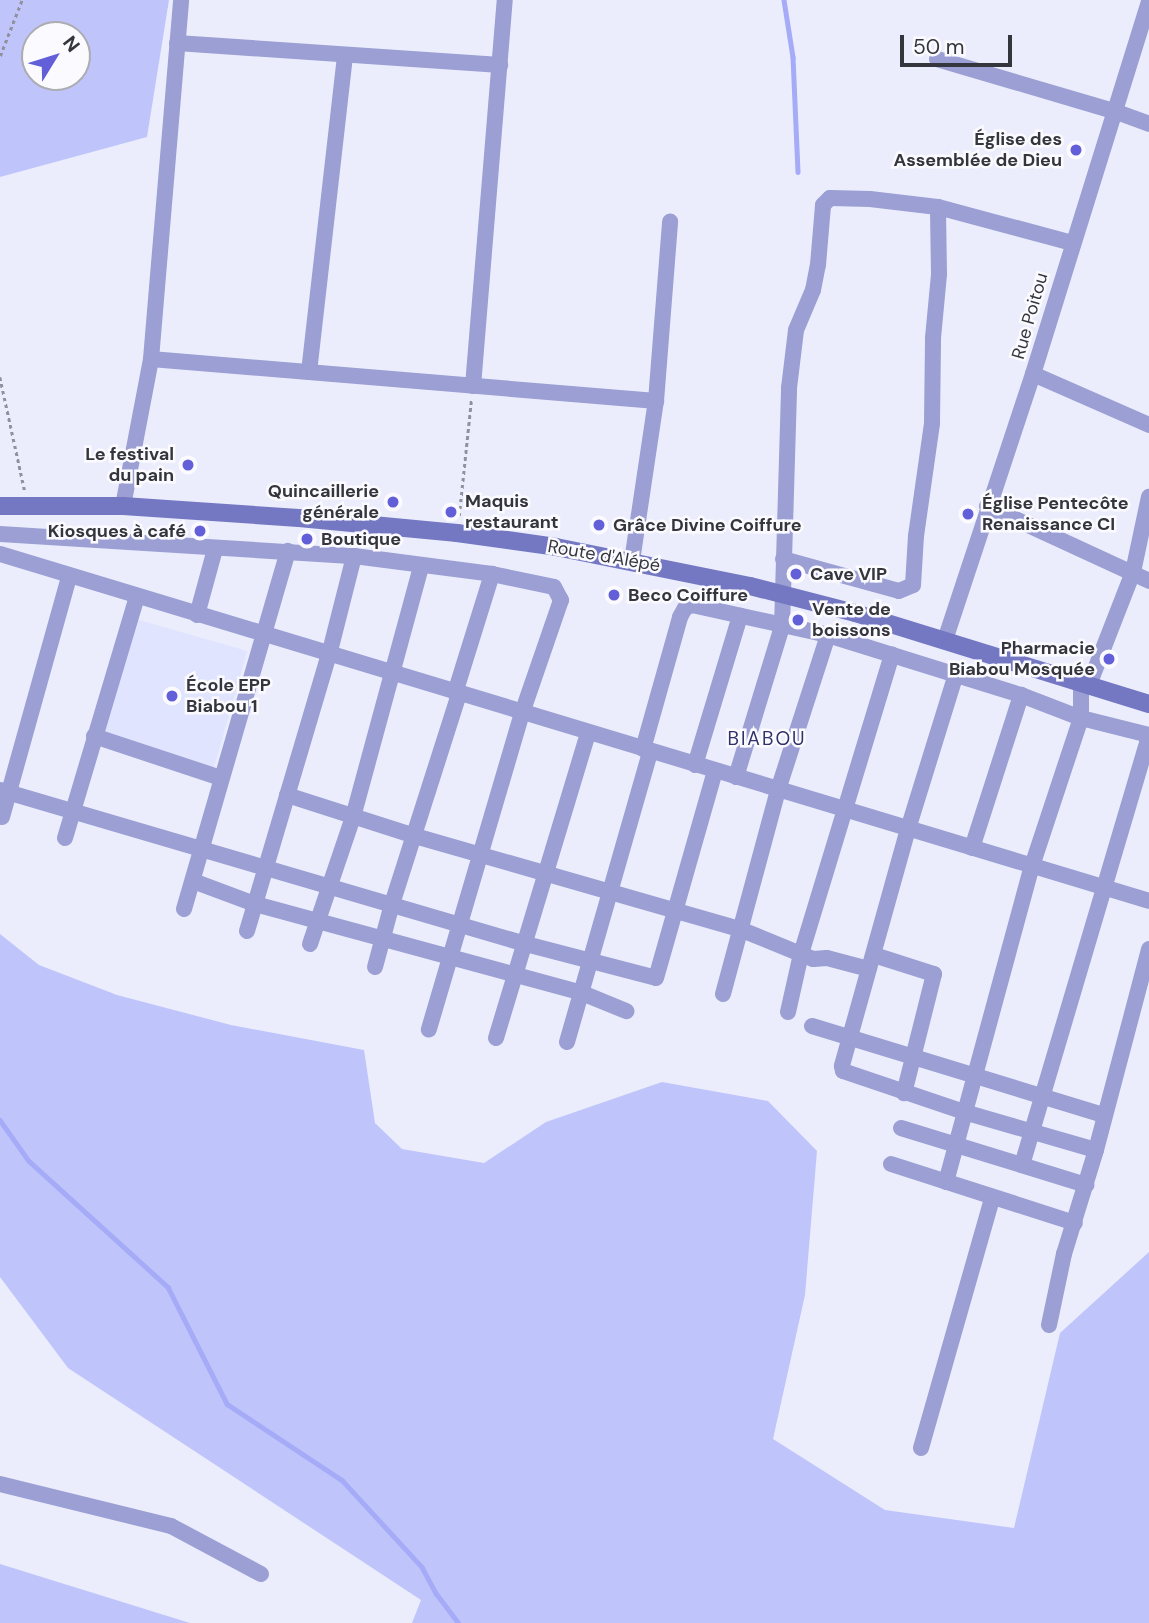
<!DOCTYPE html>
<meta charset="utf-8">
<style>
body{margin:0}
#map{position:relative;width:1149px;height:1623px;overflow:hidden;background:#ebedfd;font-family:"DM Sans",sans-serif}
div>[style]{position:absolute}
.built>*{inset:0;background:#e1e4fe;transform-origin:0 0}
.green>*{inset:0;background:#bfc5fb}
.stream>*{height:4.5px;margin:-2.25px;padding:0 2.25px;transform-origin:2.25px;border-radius:2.25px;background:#a6abf7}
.path>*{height:2.5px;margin-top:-1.25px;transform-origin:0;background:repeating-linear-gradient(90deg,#90919d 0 3.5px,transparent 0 7px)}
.street>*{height:16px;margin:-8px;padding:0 8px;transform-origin:8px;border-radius:8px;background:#9b9fd3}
.secondary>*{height:18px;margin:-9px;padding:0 9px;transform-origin:9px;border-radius:9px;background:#7478c3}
.dots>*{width:19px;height:19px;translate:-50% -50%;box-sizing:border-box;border:4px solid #fbfbff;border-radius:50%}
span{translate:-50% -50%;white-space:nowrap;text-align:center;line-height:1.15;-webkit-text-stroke:5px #fbfbff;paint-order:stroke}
.poi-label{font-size:18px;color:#35363d;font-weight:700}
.right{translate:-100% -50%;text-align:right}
.left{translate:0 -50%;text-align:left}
.street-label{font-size:18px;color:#35363d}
.neighbourhood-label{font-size:19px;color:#30306a;letter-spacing:2px}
.north{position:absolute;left:21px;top:21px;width:70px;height:70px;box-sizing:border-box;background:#fbfbff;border:2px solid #acacb1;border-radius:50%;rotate:52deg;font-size:19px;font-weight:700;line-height:28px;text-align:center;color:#35363d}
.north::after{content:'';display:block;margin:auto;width:24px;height:32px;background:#635fd8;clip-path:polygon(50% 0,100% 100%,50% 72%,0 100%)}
.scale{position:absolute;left:900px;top:35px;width:112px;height:32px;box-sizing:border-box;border:4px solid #35363d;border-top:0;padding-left:9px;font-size:21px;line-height:24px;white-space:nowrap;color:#35363d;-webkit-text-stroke:5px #fbfbff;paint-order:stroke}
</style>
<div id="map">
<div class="built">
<div style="left:132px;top:618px;width:120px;height:126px;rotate:16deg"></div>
</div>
<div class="green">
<div style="clip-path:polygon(evenodd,0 0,169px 0,147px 137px,0 177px,0 0,77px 35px,77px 77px,35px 77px,35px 35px,77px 35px)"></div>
<div style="clip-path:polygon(0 934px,39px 965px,117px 995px,231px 1025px,364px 1050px,375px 1123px,402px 1149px,484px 1163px,546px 1122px,662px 1082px,768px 1101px,817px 1151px,805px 1295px,773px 1439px,885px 1510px,1014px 1528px,1060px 1333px,1149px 1252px,1149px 1623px,412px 1623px,421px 1600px,68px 1368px,0 1277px)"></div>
<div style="clip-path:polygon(0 1564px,190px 1623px,0 1623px)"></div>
</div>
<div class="stream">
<div style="left:784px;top:0;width:58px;rotate:81deg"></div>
<div style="left:793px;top:57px;width:115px;rotate:87.5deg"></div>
<div style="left:0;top:1120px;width:50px;rotate:54.7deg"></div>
<div style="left:29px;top:1161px;width:188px;rotate:42.2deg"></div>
<div style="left:168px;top:1287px;width:131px;rotate:63.2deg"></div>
<div style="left:227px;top:1404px;width:138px;rotate:33.5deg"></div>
<div style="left:342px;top:1480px;width:118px;rotate:47.4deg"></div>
<div style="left:422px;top:1567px;width:30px;rotate:62deg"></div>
<div style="left:436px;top:1593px;width:38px;rotate:53deg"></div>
</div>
<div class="path">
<div style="left:0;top:56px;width:60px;rotate:-68.6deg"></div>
<div style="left:0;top:377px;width:118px;rotate:77.7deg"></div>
<div style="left:459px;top:516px;width:116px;rotate:-84deg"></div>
</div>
<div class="street">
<div style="left:177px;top:43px;width:324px;rotate:3.9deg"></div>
<div style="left:937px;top:59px;width:184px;rotate:16.4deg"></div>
<div style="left:1114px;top:111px;width:37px;rotate:20deg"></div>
<div style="left:151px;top:359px;width:507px;rotate:4.75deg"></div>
<div style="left:309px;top:372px;width:319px;rotate:-83.5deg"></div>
<div style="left:1033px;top:374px;width:127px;rotate:23.7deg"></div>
<div style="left:473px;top:386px;width:387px;rotate:-85.3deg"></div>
<div style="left:123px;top:506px;width:150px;rotate:-79.2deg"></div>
<div style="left:151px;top:359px;width:360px;rotate:-85.2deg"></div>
<div style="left:987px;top:506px;width:179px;rotate:24.8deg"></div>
<div style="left:0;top:534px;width:355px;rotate:3.6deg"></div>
<div style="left:354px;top:556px;width:139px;rotate:7.4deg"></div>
<div style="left:492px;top:574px;width:63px;rotate:11.8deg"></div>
<div style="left:554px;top:587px;width:15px;rotate:62deg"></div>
<div style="left:561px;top:600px;width:120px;rotate:109deg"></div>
<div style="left:522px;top:713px;width:330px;rotate:106.4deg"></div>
<div style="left:0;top:554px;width:1200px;rotate:16.8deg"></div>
<div style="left:783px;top:559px;width:120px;rotate:15.4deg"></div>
<div style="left:899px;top:591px;width:15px;rotate:-23deg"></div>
<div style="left:913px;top:585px;width:49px;rotate:-86.5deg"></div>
<div style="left:916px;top:536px;width:114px;rotate:-81.9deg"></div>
<div style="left:932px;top:423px;width:85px;rotate:-89.3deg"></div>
<div style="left:933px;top:338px;width:64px;rotate:-84.6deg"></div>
<div style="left:939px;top:274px;width:67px;rotate:-90.9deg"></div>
<div style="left:938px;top:207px;width:139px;rotate:15deg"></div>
<div style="left:632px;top:561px;width:162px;rotate:-81.5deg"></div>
<div style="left:656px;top:401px;width:180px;rotate:-85.5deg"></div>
<div style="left:197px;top:615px;width:68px;rotate:-74.7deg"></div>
<div style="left:945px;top:640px;width:280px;rotate:-71.7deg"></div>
<div style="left:1033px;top:374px;width:391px;rotate:-72.7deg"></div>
<div style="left:956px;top:674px;width:162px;rotate:107.2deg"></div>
<div style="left:908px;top:829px;width:246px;rotate:105.6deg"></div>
<div style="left:842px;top:1066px;width:5px;rotate:79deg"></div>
<div style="left:843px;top:1071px;width:128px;rotate:18.7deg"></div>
<div style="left:964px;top:1112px;width:137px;rotate:16.1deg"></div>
<div style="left:1089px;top:685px;width:121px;rotate:-68.7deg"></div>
<div style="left:1133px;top:572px;width:77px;rotate:-78deg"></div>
<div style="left:455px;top:693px;width:125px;rotate:-72.7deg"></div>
<div style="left:94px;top:736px;width:134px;rotate:18.3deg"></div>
<div style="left:643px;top:749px;width:137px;rotate:-74.3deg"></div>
<div style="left:680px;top:617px;width:10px;rotate:-61deg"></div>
<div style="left:685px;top:608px;width:8px;rotate:-23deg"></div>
<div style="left:692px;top:605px;width:139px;rotate:12.4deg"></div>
<div style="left:828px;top:635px;width:202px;rotate:17.3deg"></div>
<div style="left:1021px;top:695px;width:64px;rotate:21deg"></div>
<div style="left:1081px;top:718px;width:70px;rotate:14deg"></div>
<div style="left:695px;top:765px;width:156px;rotate:-73.2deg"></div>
<div style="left:736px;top:777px;width:157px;rotate:-73deg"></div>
<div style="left:782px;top:627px;width:239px;rotate:-88.3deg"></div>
<div style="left:789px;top:388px;width:58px;rotate:-83.1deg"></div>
<div style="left:796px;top:330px;width:43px;rotate:-67deg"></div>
<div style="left:813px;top:290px;width:25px;rotate:-79deg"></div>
<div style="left:818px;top:265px;width:60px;rotate:-85.2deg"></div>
<div style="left:823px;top:205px;width:10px;rotate:-45deg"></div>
<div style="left:830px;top:198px;width:40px;rotate:1.4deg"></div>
<div style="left:870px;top:199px;width:68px;rotate:6.7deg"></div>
<div style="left:0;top:790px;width:544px;rotate:16.34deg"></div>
<div style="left:522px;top:943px;width:138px;rotate:14.6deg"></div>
<div style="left:656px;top:978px;width:215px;rotate:-74.1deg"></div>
<div style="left:287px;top:795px;width:134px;rotate:17.8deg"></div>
<div style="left:415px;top:836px;width:340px;rotate:16deg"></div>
<div style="left:742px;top:930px;width:77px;rotate:22.2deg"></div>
<div style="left:813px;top:959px;width:14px;rotate:-4deg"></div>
<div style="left:827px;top:958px;width:43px;rotate:14.7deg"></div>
<div style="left:2px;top:817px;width:249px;rotate:-74.4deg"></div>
<div style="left:65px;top:838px;width:252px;rotate:-73.4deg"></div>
<div style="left:972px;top:848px;width:161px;rotate:-72.2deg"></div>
<div style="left:193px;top:881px;width:66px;rotate:20.4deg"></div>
<div style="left:255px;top:904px;width:339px;rotate:15.2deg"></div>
<div style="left:582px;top:993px;width:48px;rotate:22.2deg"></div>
<div style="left:184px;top:909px;width:373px;rotate:-73.8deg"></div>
<div style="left:247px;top:931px;width:288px;rotate:-73.5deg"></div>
<div style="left:329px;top:655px;width:102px;rotate:-75.8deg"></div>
<div style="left:310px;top:944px;width:134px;rotate:-71.3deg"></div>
<div style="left:353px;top:817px;width:259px;rotate:-74.8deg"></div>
<div style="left:874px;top:955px;width:63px;rotate:17.6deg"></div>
<div style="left:934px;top:974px;width:123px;rotate:104.1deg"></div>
<div style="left:375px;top:967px;width:65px;rotate:-74.9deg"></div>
<div style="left:392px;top:904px;width:220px;rotate:-72.3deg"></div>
<div style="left:723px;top:994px;width:211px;rotate:-74.9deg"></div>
<div style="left:778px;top:790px;width:163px;rotate:-72.1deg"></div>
<div style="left:788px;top:1012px;width:59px;rotate:-77.4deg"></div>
<div style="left:801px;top:954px;width:313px;rotate:-73.1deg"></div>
<div style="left:812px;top:1026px;width:305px;rotate:17deg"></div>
<div style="left:496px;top:1038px;width:319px;rotate:-73.2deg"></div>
<div style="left:567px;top:1042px;width:302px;rotate:-74deg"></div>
<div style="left:901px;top:1128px;width:194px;rotate:17.1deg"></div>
<div style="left:891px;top:1164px;width:193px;rotate:17.8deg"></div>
<div style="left:1022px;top:1165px;width:448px;rotate:-73.5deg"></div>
<div style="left:946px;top:1182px;width:327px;rotate:-74.8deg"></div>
<div style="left:1032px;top:866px;width:156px;rotate:-71.7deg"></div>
<div style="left:1081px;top:718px;width:35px;rotate:-90deg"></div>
<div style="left:1049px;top:1325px;width:73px;rotate:-78.1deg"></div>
<div style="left:1064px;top:1254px;width:109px;rotate:-72.9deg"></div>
<div style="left:1096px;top:1150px;width:208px;rotate:-75.2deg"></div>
<div style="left:921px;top:1448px;width:260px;rotate:-74.1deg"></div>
<div style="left:0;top:1484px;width:176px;rotate:13.8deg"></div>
<div style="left:171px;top:1526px;width:102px;rotate:28.1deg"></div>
</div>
<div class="secondary">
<div style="left:0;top:506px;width:123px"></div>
<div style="left:123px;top:506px;width:176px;rotate:3.9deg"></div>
<div style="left:299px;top:518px;width:159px;rotate:5.4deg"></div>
<div style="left:457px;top:533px;width:100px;rotate:8deg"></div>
<div style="left:556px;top:547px;width:198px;rotate:11.4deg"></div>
<div style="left:750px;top:586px;width:108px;rotate:14.4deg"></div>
<div style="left:855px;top:613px;width:308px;rotate:17.2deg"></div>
</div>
<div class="dots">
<div style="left:1076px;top:150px;background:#635fd8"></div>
<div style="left:188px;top:465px;background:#635fd8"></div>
<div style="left:393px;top:502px;background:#635fd8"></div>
<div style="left:451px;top:512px;background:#635fd8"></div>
<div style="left:968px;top:514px;background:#635fd8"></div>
<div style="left:599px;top:525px;background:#635fd8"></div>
<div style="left:200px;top:531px;background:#635fd8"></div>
<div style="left:307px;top:539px;background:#635fd8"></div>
<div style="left:796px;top:574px;background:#635fd8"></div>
<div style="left:614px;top:595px;background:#635fd8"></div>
<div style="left:798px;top:620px;background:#635fd8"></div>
<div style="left:1109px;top:659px;background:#635fd8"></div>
<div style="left:172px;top:696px;background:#635fd8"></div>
</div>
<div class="poi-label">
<span class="right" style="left:1062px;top:150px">Église des<br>Assemblée de Dieu</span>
<span class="right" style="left:174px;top:465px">Le festival<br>du pain</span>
<span class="right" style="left:379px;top:502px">Quincaillerie<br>générale</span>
<span class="left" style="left:465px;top:512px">Maquis<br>restaurant</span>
<span class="left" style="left:982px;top:514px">Église Pentecôte<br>Renaissance CI</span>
<span class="left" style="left:613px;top:525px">Grâce Divine Coiffure</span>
<span class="right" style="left:186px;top:531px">Kiosques à café</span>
<span class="left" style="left:321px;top:539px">Boutique</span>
<span class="left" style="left:810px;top:574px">Cave VIP</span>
<span class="left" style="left:628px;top:595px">Beco Coiffure</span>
<span class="left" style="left:812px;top:620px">Vente de<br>boissons</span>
<span class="right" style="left:1095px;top:659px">Pharmacie<br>Biabou Mosquée</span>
<span class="left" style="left:186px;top:696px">École EPP<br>Biabou 1</span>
</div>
<div class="street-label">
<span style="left:1030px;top:316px;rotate:-74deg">Rue Poitou</span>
<span style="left:604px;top:556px;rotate:10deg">Route d'Alépé</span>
</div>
<div class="neighbourhood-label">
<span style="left:767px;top:739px">BIABOU</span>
</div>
<div class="north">N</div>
<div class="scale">50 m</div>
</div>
